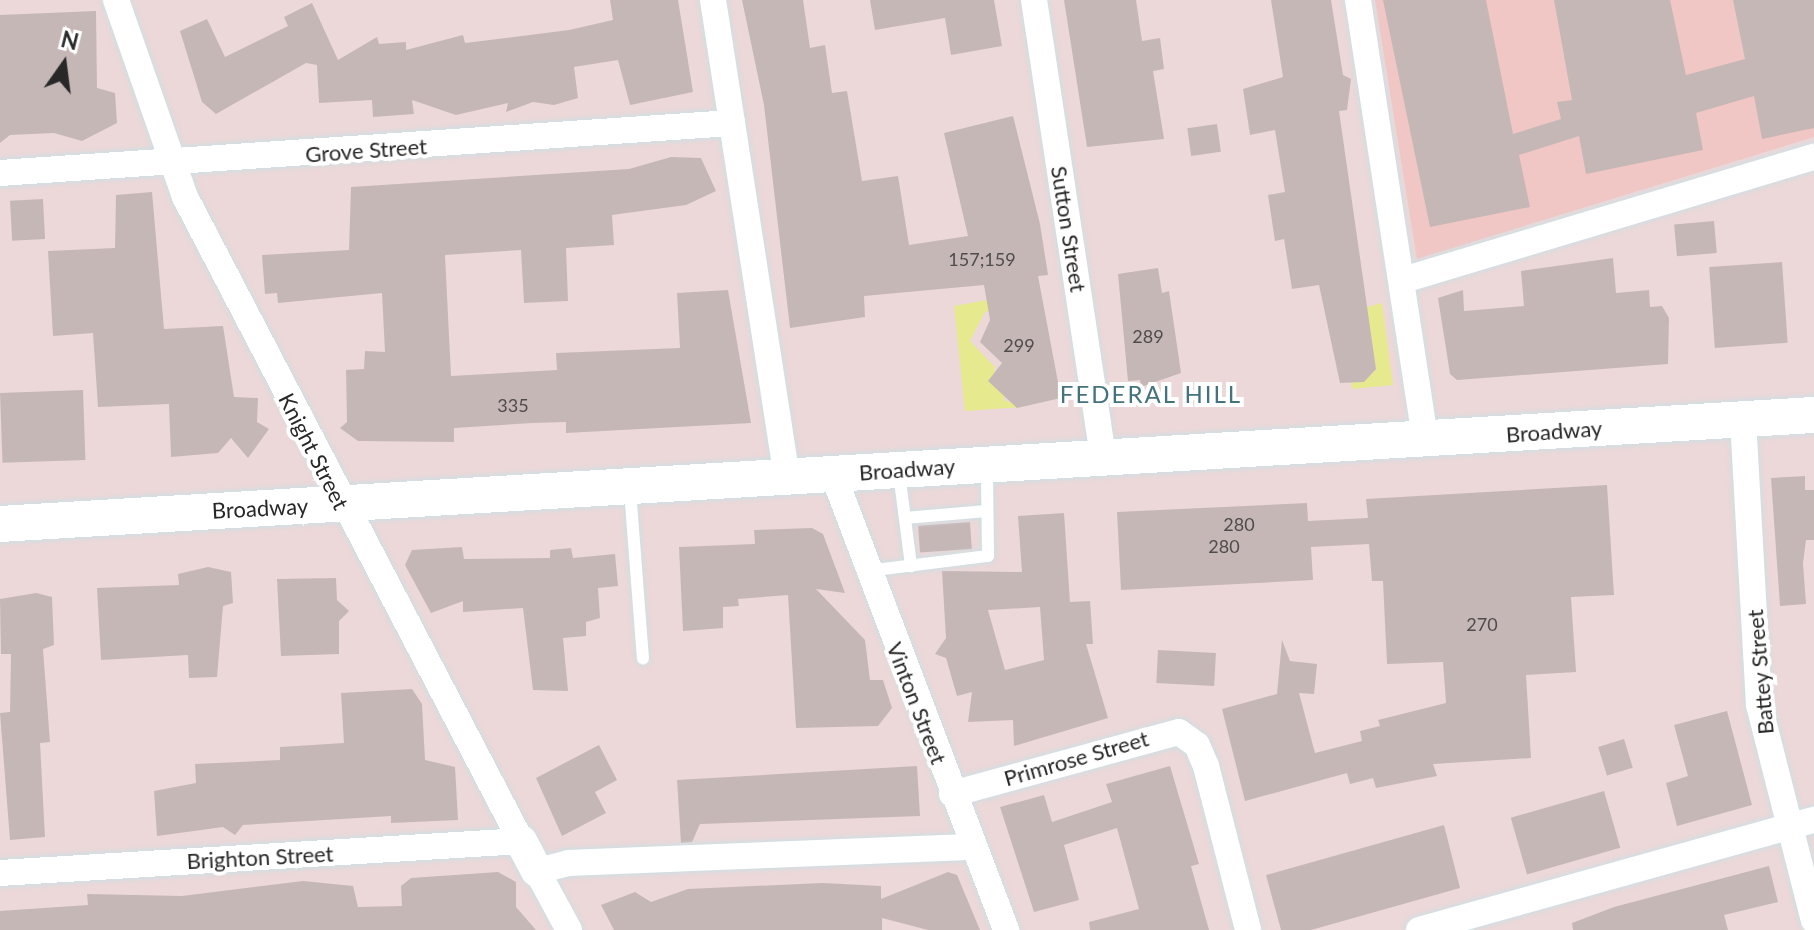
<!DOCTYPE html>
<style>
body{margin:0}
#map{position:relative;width:1814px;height:930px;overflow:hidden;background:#ecd8d9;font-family:Lato,sans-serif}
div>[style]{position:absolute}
.education>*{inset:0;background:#f0c7c5}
.green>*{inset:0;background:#e6e98e}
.building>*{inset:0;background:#c6b7b7;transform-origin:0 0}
.roads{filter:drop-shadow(0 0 2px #cddfe3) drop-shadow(0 0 2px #cddfe3)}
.service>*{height:12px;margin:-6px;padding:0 6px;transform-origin:6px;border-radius:6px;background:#fff}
.minor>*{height:26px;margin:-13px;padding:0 13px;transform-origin:13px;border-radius:13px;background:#fff}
.tertiary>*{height:32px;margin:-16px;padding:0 16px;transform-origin:16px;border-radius:16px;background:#fff}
.secondary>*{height:36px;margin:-18px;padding:0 18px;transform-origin:18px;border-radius:18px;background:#fff}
span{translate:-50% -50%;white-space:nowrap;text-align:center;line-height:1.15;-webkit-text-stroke:8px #fff;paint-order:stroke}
.number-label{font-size:18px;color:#504c4c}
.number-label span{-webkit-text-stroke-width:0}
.street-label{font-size:22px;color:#282828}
.neighbourhood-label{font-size:24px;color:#44727d;letter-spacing:2px}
.north{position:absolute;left:24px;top:24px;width:80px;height:80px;-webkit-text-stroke:6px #fff;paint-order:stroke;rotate:14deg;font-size:22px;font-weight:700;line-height:32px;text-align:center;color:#282828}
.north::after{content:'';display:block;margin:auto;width:28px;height:36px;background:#282828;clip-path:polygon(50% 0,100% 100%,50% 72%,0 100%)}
</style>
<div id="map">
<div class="education">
<div style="clip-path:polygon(1375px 0,1814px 0,1814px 137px,1417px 259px)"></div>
</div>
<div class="green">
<div style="clip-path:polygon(993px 299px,994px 309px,985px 312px,970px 341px,995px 367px,993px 385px,1004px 389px,1004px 400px,1023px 407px,965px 411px,954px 306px)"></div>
<div style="clip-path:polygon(1382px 303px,1393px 385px,1352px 389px,1351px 382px,1364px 381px,1376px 369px,1367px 307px)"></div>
</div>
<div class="building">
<div style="clip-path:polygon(610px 0,678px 0,693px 92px,630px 105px,618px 60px,574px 67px,578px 98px,554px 105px,533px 102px,506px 112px,508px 103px,456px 115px,412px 100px,414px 114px,373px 117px,372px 100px,319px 103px,317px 65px,306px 63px,216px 114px,202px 102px,180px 31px,207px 19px,225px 57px,288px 26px,284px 17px,312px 3px,338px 60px,377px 37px,379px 44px,406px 42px,406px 50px,463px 35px,465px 43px,569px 30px,613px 20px)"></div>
<div style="clip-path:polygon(742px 0,803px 0,810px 48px,825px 45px,832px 93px,847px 91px,862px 181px,898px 176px,909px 245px,968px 236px,944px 133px,1013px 116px,1040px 224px,1048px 275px,1038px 276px,1061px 398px,1017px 408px,988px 381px,1002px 363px,980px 342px,990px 320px,984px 285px,864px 296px,865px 317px,790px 328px,764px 105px)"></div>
<div style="clip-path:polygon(870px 0,994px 0,1002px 46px,951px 55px,945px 18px,875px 30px)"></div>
<div style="clip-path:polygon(1064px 0,1136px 0,1142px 41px,1160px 38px,1164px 69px,1153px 71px,1164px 139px,1087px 147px)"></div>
<div style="clip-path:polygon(1271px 0,1331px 0,1343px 75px,1351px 79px,1347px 110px,1339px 111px,1376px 369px,1364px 382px,1340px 383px,1319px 285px,1292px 289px,1284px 239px,1275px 241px,1268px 195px,1285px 192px,1275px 130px,1250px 135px,1243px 89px,1283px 77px)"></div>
<div style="clip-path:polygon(1383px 0,1486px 0,1513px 134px,1561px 119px,1557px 102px,1572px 100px,1554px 0,1670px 0,1686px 75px,1745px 59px,1733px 0,1814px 0,1814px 128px,1762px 139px,1754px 96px,1696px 113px,1703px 150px,1586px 174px,1579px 136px,1519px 155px,1530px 207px,1430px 227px)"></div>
<div style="clip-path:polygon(96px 11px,97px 88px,115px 93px,117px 123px,82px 141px,54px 133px,10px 135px,0 143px,0 15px)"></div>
<div style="left:1217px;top:124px;width:28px;height:30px;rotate:82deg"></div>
<div style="clip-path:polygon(671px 157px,701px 158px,716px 191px,686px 205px,612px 215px,614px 245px,566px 248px,568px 301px,524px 303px,521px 250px,445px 255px,451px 376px,557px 370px,556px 353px,680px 348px,677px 293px,728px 290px,751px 423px,566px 433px,566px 422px,533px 423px,454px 428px,454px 442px,358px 441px,340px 428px,347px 422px,346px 370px,364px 369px,365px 351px,385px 352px,382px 293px,278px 303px,277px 293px,265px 294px,262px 255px,349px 250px,351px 187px,629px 169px)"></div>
<div style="clip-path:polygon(152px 192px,164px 329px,223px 326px,234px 397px,258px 398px,257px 422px,269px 429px,248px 458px,231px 438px,218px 453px,171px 457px,169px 404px,98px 407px,93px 333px,53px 336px,48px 251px,115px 248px,116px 195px)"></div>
<div style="left:43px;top:199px;width:40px;height:33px;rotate:87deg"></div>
<div style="left:1714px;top:221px;width:32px;height:40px;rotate:85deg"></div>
<div style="clip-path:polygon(1613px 258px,1616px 293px,1649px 290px,1650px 307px,1662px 306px,1669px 318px,1668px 364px,1457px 380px,1450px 374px,1438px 298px,1463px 290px,1464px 311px,1524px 306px,1521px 271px)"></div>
<div style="left:1782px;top:262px;width:81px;height:73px;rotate:86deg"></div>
<div style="clip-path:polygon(1158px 268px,1162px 293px,1169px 291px,1181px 373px,1141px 387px,1140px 380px,1128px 381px,1118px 274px)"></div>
<div style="left:83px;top:390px;width:70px;height:83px;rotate:88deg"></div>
<div style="clip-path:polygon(1805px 476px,1805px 490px,1814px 490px,1814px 540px,1806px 540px,1803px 563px,1806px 604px,1780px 606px,1771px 478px)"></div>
<div style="clip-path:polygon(1607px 485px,1614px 595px,1571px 597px,1576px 672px,1526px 675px,1531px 758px,1433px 764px,1437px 776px,1376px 788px,1373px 778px,1350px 784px,1347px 773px,1245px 801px,1222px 709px,1277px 694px,1282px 640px,1290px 661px,1317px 664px,1314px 694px,1299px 693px,1315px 753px,1362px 741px,1360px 731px,1380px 726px,1378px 720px,1446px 703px,1443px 662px,1387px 664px,1383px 581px,1372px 581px,1369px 544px,1311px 547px,1313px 580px,1121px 590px,1117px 512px,1307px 503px,1308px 521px,1368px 518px,1366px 499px)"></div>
<div style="clip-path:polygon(evenodd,1064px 513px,1070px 602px,1090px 601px,1093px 644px,1086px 644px,1108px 718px,1014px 746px,1013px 720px,968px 722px,972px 692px,957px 696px,946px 658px,935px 654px,946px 638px,942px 571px,1022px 572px,1018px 516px,1064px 513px,1040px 607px,1044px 660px,1005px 670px,988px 610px,1040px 607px)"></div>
<div style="left:970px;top:522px;width:27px;height:52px;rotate:86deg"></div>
<div style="clip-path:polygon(812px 528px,823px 534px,845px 593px,816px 589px,865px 640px,870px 680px,883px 680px,892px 708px,878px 726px,796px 728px,788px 595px,738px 599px,739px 606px,723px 607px,723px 628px,683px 631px,679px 547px,755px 544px,754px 530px)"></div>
<div style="clip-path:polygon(462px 547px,464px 559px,550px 558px,550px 550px,571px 548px,573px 558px,615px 554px,618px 586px,598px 588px,600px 618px,586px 622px,586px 636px,563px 638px,568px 691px,533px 690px,523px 608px,463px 612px,463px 601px,431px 613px,405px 565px,412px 550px)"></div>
<div style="clip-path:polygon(208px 567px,231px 572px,233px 603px,223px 606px,217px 677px,189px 678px,188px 655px,101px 660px,97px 588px,179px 585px,178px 574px)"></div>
<div style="clip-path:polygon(336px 578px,337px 600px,349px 611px,339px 621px,339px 654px,281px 656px,277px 579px)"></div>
<div style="clip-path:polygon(36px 593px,52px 597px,54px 645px,43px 649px,50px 742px,40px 743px,45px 837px,10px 840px,0 713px,10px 712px,11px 654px,1px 654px,0 599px)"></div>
<div style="left:1158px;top:650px;width:58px;height:33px;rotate:3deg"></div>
<div style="clip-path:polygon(412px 689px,422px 704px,425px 760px,455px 767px,458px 820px,391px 823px,391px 816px,243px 825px,235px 835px,223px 827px,157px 836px,154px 791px,196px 783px,195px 764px,280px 760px,280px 747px,344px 743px,341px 693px)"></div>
<div style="clip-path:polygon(1727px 711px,1752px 805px,1677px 826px,1666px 783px,1688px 776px,1674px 725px)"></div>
<div style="left:1624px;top:739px;width:30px;height:27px;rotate:73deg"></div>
<div style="clip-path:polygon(599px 745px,617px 780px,595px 792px,606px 813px,562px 836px,536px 778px)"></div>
<div style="clip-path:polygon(917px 766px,920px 816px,700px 824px,692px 842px,681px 843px,677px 780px)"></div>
<div style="clip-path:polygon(1170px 766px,1199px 864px,1191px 866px,1209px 930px,1090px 930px,1089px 922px,1139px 909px,1117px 828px,1064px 845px,1079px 900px,1034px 912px,1000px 807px,1044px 795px,1052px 822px,1112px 802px,1106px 784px)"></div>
<div style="left:1604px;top:791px;width:59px;height:97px;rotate:74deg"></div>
<div style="clip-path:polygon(1444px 825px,1460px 888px,1311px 930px,1281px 930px,1266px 875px)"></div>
<div style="clip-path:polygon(1769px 866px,1778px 902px,1724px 915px,1728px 930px,1573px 930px,1572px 923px,1614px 907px)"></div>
<div style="clip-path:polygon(498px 872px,516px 882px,516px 907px,536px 930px,0 930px,0 911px,88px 905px,87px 894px,182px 896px,303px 881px,353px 886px,358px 907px,402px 906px,401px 886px,411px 878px)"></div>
<div style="clip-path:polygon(948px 872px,957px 875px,980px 930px,928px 930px,882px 918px,882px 930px,614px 930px,601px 905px,635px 892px,651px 902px,688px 889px,823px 883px,881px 886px,881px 899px)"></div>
</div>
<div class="roads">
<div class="service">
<div style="left:899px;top:473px;width:94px;rotate:82.6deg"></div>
<div style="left:630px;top:490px;width:169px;rotate:85.6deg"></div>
<div style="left:905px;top:518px;width:82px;rotate:-4.9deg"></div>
<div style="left:867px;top:571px;width:122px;rotate:-7.1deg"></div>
<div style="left:988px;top:556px;width:88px;rotate:-90.7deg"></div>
</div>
<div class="minor">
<div style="left:713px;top:0;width:483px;rotate:81.2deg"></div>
<div style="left:1034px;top:0;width:463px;rotate:81.4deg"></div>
<div style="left:1358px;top:0;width:444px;rotate:81.3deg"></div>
<div style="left:0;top:173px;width:734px;rotate:-3.91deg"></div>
<div style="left:1403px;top:280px;width:429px;rotate:-16.7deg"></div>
<div style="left:1743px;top:419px;width:286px;rotate:86.8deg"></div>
<div style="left:1759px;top:705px;width:222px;rotate:75.7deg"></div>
<div style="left:833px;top:474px;width:488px;rotate:69.2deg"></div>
<div style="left:952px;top:794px;width:235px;rotate:-15.3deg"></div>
<div style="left:1179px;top:732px;width:22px;rotate:36deg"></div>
<div style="left:1197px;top:745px;width:23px;rotate:67deg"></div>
<div style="left:1206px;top:766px;width:169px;rotate:75.6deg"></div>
<div style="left:0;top:873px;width:522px;rotate:-3.51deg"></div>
<div style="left:521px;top:841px;width:726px;rotate:-117.55deg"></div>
<div style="left:185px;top:197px;width:209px;rotate:-109.3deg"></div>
<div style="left:569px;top:930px;width:67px;rotate:-118.5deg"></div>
<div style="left:537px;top:871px;width:32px;rotate:-14deg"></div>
<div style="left:568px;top:863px;width:406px;rotate:-2.3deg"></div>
<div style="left:1419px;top:930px;width:410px;rotate:-15.6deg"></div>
</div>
<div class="tertiary">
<div style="left:521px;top:841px;width:34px;rotate:62deg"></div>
</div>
<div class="secondary">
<div style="left:0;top:524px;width:1817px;rotate:-3.44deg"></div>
</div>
</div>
<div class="number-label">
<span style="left:982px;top:259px">157;159</span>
<span style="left:1148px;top:336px">289</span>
<span style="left:1019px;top:345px">299</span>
<span style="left:513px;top:405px">335</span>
<span style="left:1239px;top:524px">280</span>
<span style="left:1224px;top:546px">280</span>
<span style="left:1482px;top:624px">270</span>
</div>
<div class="street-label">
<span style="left:366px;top:150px;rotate:-4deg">Grove Street</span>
<span style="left:1069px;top:229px;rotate:81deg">Sutton Street</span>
<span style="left:1554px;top:431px;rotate:-4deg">Broadway</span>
<span style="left:314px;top:451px;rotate:63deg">Knight Street</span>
<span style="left:907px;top:469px;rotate:-4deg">Broadway</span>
<span style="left:260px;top:508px;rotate:-3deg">Broadway</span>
<span style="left:1760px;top:672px;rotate:-95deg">Battey Street</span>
<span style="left:917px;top:703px;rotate:69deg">Vinton Street</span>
<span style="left:1076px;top:758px;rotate:-16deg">Primrose Street</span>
<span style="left:260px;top:857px;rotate:-3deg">Brighton Street</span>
</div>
<div class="neighbourhood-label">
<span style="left:1151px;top:394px">FEDERAL HILL</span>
</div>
<div class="north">N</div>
</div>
